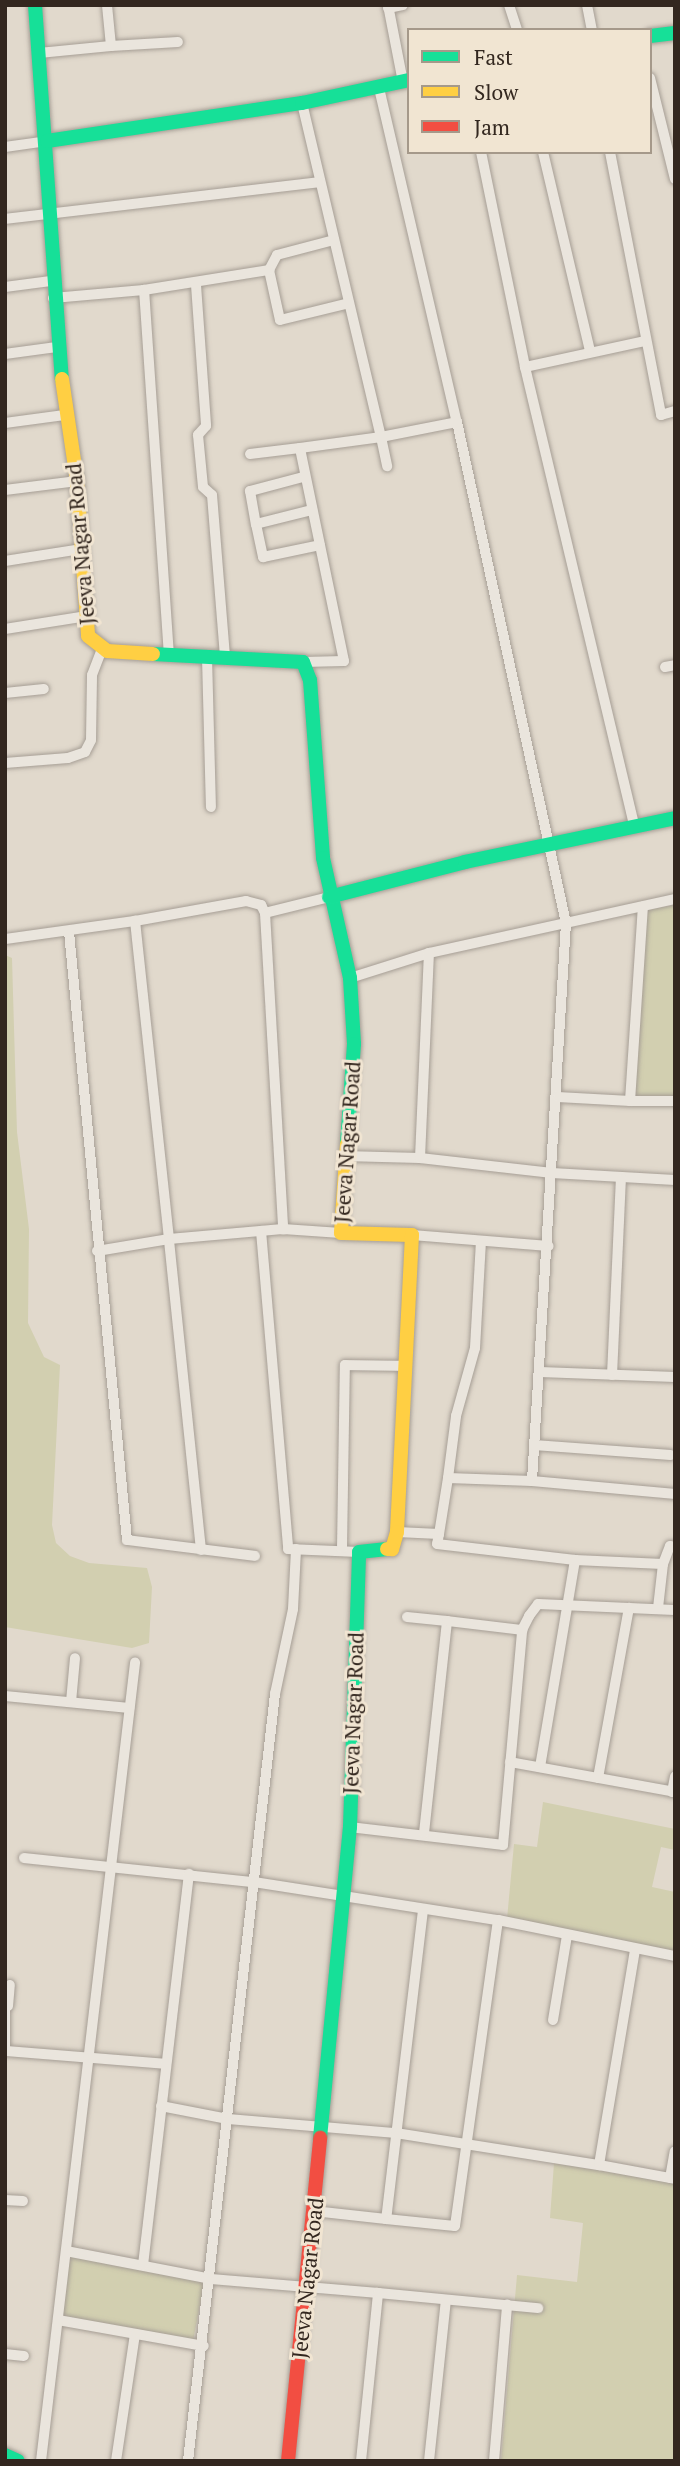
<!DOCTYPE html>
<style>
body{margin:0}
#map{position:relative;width:680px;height:2466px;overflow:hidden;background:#e1d9cc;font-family:"PT Serif",serif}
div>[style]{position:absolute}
.green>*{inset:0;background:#d2cfb0;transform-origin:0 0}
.roads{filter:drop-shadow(0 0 2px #a69e95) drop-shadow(0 0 2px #a69e95)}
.street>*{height:10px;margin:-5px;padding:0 5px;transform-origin:5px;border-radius:5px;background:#eae5dd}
.fast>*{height:14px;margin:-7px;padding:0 7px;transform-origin:7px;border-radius:7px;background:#16e098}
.slow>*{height:14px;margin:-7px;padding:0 7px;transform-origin:7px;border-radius:7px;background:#ffcf43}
.jam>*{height:14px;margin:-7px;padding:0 7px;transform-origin:7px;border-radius:7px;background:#f24e42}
span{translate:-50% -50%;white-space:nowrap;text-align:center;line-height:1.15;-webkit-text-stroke:6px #f1e5d2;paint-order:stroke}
.street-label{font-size:21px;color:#33271f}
.frame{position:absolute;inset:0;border:7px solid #33271f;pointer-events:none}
.legend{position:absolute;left:407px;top:28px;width:245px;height:126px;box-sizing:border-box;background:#f1e5d2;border:2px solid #a5998a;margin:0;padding:9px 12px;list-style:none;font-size:21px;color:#33271f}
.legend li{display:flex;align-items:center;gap:14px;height:35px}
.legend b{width:35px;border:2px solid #a5998a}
</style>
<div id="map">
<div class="green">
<div style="clip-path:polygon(675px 905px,675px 1097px,635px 1097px,646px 910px)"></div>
<div style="clip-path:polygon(5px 955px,12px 958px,17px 1132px,29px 1229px,28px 1323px,44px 1357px,60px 1365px,52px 1525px,56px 1543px,70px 1556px,89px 1563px,147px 1568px,152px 1587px,149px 1643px,132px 1648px,5px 1627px)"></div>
<div style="clip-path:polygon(543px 1802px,675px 1829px,675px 1850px,661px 1847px,652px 1887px,675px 1892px,675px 1951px,507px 1919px,514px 1844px,537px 1847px)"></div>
<div style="clip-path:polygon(554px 2163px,675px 2183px,675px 2461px,501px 2461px,517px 2275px,577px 2282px,583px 2223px,550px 2218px)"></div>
<div style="left:70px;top:2256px;width:137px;height:60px;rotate:11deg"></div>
</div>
<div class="roads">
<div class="street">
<div style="left:388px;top:5px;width:78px;rotate:79deg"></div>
<div style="left:509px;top:5px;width:26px;rotate:72deg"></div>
<div style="left:587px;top:5px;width:25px;rotate:79deg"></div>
<div style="left:388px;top:8px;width:15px;rotate:-11deg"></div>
<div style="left:111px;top:46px;width:67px;rotate:-3.4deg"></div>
<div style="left:39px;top:53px;width:72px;rotate:-5.6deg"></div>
<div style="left:111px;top:46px;width:41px;rotate:-95.6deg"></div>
<div style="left:650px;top:78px;width:104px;rotate:76.1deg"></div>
<div style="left:379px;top:88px;width:343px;rotate:76.9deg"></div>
<div style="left:457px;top:422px;width:513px;rotate:77.73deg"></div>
<div style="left:566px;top:923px;width:559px;rotate:93.49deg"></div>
<div style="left:532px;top:1481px;width:84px;rotate:-178deg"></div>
<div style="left:448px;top:1478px;width:57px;rotate:99.1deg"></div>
<div style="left:439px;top:1534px;width:42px;rotate:-177.3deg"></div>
<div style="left:302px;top:103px;width:343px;rotate:76.7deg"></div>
<div style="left:381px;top:437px;width:77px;rotate:-11.2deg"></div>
<div style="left:5px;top:147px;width:42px;rotate:-8.1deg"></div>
<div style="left:481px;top:152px;width:219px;rotate:78.4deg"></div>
<div style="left:525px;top:367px;width:123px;rotate:-12.2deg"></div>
<div style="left:543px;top:152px;width:204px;rotate:76.7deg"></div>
<div style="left:610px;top:152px;width:268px;rotate:79deg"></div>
<div style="left:661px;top:415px;width:15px;rotate:-16deg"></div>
<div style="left:5px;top:219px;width:317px;rotate:-6.7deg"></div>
<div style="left:334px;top:240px;width:59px;rotate:165.3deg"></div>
<div style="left:277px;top:255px;width:17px;rotate:118deg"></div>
<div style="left:269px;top:270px;width:51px;rotate:77.6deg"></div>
<div style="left:280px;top:320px;width:71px;rotate:-13.8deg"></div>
<div style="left:196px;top:285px;width:141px;rotate:85.9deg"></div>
<div style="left:206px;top:426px;width:12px;rotate:132deg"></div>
<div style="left:198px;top:435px;width:52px;rotate:84.5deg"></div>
<div style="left:203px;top:487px;width:12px;rotate:42deg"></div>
<div style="left:212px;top:495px;width:164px;rotate:85.4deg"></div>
<div style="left:5px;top:287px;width:46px;rotate:-7.4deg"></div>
<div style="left:53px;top:298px;width:91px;rotate:-5deg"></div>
<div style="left:5px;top:354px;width:52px;rotate:-7.7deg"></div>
<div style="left:525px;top:367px;width:472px;rotate:76.6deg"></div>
<div style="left:5px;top:423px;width:60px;rotate:-7.7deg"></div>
<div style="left:250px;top:454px;width:50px;rotate:-6.8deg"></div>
<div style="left:303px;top:477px;width:55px;rotate:165.2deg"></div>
<div style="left:250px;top:491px;width:34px;rotate:80deg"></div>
<div style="left:256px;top:524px;width:58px;rotate:-14deg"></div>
<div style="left:5px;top:490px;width:73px;rotate:-7.1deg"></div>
<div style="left:256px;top:524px;width:34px;rotate:78deg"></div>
<div style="left:263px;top:557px;width:58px;rotate:-11.9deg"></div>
<div style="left:5px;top:561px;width:78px;rotate:-8.9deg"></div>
<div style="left:5px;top:629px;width:83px;rotate:-9deg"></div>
<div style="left:169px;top:656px;width:367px;rotate:-93.9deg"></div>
<div style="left:144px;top:290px;width:127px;rotate:-9.1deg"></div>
<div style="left:207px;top:657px;width:150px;rotate:88.5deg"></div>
<div style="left:303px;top:662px;width:41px;rotate:-1.4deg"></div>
<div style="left:344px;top:661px;width:217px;rotate:-101.7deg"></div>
<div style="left:300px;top:448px;width:82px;rotate:-7.7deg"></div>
<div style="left:381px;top:437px;width:30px;rotate:78deg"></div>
<div style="left:665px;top:667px;width:10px;rotate:-11deg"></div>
<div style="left:5px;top:693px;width:39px;rotate:-6deg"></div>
<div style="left:5px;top:763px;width:63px;rotate:-4.5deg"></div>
<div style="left:68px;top:758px;width:18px;rotate:-19deg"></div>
<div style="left:85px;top:752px;width:13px;rotate:-63deg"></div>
<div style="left:91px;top:740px;width:65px;rotate:-89.1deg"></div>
<div style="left:92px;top:675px;width:30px;rotate:-69deg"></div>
<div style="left:265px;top:913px;width:66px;rotate:-14deg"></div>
<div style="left:69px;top:932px;width:611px;rotate:84.55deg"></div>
<div style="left:127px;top:1540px;width:129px;rotate:7.1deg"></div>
<div style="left:5px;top:939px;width:131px;rotate:-7.9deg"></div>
<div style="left:350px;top:978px;width:83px;rotate:-17.6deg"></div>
<div style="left:429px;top:953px;width:252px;rotate:-12.4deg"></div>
<div style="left:558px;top:1097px;width:72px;rotate:3.2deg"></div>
<div style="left:630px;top:1101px;width:195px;rotate:-86.2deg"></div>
<div style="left:630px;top:1101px;width:45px"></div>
<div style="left:344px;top:1156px;width:76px;rotate:1.5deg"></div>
<div style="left:420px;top:1158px;width:133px;rotate:6.5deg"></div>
<div style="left:552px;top:1173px;width:123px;rotate:3.3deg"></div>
<div style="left:420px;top:1158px;width:205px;rotate:-87.5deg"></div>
<div style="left:261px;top:1231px;width:319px;rotate:85.1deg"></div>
<div style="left:288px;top:1549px;width:71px;rotate:2.4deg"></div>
<div style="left:412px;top:1235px;width:137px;rotate:4.6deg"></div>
<div style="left:97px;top:1251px;width:73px;rotate:-9.5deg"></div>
<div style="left:169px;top:1239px;width:320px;rotate:-96.1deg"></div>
<div style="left:135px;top:921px;width:113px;rotate:-10.2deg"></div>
<div style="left:246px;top:901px;width:16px;rotate:15deg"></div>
<div style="left:261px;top:905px;width:9px;rotate:63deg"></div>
<div style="left:265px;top:913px;width:317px;rotate:86.7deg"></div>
<div style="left:540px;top:1372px;width:135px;rotate:2.1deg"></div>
<div style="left:612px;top:1375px;width:196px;rotate:-87.4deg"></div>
<div style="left:534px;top:1445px;width:137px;rotate:4.2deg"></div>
<div style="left:448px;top:1478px;width:63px;rotate:-82.6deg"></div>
<div style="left:456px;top:1416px;width:71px;rotate:-74.4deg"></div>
<div style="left:475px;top:1348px;width:107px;rotate:-86.8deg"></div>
<div style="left:532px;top:1481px;width:144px;rotate:5.2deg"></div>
<div style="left:439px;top:1534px;width:10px;rotate:101deg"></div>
<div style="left:437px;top:1544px;width:139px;rotate:6.6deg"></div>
<div style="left:575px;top:1560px;width:210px;rotate:99.6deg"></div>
<div style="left:342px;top:1548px;width:183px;rotate:-89.1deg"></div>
<div style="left:345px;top:1365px;width:62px;rotate:0.9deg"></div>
<div style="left:201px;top:1550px;width:313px;rotate:-95.9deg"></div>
<div style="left:169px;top:1239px;width:114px;rotate:-5deg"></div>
<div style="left:283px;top:1229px;width:58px;rotate:3.9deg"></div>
<div style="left:575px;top:1560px;width:88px;rotate:2.6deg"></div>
<div style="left:663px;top:1564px;width:44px;rotate:96.5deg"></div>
<div style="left:663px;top:1564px;width:19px;rotate:-69deg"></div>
<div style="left:670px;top:1546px;width:5px;rotate:11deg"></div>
<div style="left:407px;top:1617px;width:40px;rotate:5.7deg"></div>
<div style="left:5px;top:1696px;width:125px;rotate:5.5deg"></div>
<div style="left:71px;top:1702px;width:44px;rotate:-84.8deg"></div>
<div style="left:510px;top:1762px;width:168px;rotate:10.3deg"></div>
<div style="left:598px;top:1778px;width:173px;rotate:-79.7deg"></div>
<div style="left:672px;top:1792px;width:16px;rotate:-79deg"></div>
<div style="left:350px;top:1827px;width:154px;rotate:6.7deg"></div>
<div style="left:503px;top:1845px;width:216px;rotate:-84.9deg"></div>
<div style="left:522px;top:1630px;width:16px;rotate:-63deg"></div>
<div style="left:529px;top:1616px;width:15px;rotate:-53deg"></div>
<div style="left:538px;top:1604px;width:137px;rotate:2.5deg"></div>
<div style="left:424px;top:1833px;width:213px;rotate:-83.8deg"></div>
<div style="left:447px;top:1621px;width:76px;rotate:6.8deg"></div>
<div style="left:24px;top:1858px;width:231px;rotate:6deg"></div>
<div style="left:254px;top:1882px;width:247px;rotate:8.9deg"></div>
<div style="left:498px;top:1920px;width:181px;rotate:11.5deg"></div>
<div style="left:423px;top:1910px;width:311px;rotate:96.8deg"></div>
<div style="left:386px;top:2219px;width:69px;rotate:5.8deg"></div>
<div style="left:455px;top:2226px;width:309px;rotate:-82deg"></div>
<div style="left:5px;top:2006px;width:41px;rotate:90deg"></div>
<div style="left:8px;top:2006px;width:21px;rotate:-85deg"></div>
<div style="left:553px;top:2020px;width:86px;rotate:-80.6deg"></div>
<div style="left:5px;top:2051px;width:161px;rotate:4.6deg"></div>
<div style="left:161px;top:2106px;width:68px;rotate:11deg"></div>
<div style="left:228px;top:2119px;width:169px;rotate:4.8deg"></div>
<div style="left:396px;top:2133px;width:206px;rotate:9deg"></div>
<div style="left:599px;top:2165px;width:219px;rotate:-80.5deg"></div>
<div style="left:599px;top:2165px;width:77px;rotate:10.4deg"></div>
<div style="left:670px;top:2178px;width:27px;rotate:-80deg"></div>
<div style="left:5px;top:2200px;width:18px;rotate:3deg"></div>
<div style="left:314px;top:2211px;width:72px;rotate:6.3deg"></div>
<div style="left:66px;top:2251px;width:148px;rotate:10.9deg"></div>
<div style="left:211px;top:2279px;width:168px;rotate:4.8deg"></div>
<div style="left:143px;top:2265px;width:394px;rotate:-83.3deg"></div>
<div style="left:58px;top:2320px;width:148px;rotate:10.1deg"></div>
<div style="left:5px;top:2354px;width:19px;rotate:6deg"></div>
<div style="left:41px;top:2461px;width:804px;rotate:-83.28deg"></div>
<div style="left:116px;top:2461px;width:128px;rotate:-81.5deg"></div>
<div style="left:188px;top:2461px;width:772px;rotate:-83.53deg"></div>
<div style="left:275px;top:1694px;width:87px;rotate:-78deg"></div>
<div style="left:293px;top:1609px;width:60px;rotate:-87.1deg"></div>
<div style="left:361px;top:2461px;width:169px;rotate:-84.2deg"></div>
<div style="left:378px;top:2293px;width:161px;rotate:5.4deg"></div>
<div style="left:429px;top:2461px;width:162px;rotate:-84deg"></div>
<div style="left:494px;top:2461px;width:157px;rotate:-85.2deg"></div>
</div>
<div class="fast">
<div style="left:35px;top:5px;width:375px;rotate:85.9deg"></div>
<div style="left:650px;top:36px;width:25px;rotate:-7deg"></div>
<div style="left:47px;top:141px;width:258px;rotate:-8.5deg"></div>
<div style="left:302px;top:103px;width:109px;rotate:-12.1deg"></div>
<div style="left:153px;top:654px;width:150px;rotate:3.1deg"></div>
<div style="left:303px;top:662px;width:19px;rotate:69deg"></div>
<div style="left:310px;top:680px;width:178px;rotate:85.8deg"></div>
<div style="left:323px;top:858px;width:123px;rotate:77.3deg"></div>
<div style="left:350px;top:978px;width:66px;rotate:86.5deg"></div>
<div style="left:354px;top:1044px;width:100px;rotate:94deg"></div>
<div style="left:329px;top:897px;width:140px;rotate:-14.4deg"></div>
<div style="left:465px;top:862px;width:215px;rotate:-11.8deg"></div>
<div style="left:320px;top:2138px;width:312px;rotate:-84.5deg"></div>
<div style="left:350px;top:1827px;width:275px;rotate:-88.1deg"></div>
<div style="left:359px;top:1552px;width:28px;rotate:-6deg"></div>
<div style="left:5px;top:2455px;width:14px;rotate:25deg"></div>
</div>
<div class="slow">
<div style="left:62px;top:379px;width:103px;rotate:81.6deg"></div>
<div style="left:77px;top:481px;width:155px;rotate:85.9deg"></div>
<div style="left:88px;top:636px;width:24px;rotate:38deg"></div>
<div style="left:107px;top:651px;width:46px;rotate:3.7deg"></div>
<div style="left:347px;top:1144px;width:89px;rotate:93.9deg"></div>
<div style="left:341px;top:1233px;width:71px;rotate:1.6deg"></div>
<div style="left:412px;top:1235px;width:297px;rotate:92.9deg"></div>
<div style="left:397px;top:1532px;width:18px;rotate:106deg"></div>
<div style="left:392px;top:1549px;width:5px;rotate:180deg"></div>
</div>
<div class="jam">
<div style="left:288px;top:2461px;width:325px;rotate:-84.3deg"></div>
</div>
</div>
<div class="street-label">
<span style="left:80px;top:544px;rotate:-95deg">Jeeva Nagar Road</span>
<span style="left:347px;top:1142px;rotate:-86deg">Jeeva Nagar Road</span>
<span style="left:353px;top:1713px;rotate:-88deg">Jeeva Nagar Road</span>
<span style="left:307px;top:2278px;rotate:-84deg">Jeeva Nagar Road</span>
</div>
<div class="frame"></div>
<ul class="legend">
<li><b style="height:9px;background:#16e098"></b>Fast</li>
<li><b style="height:9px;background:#ffcf43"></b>Slow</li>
<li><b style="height:9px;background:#f24e42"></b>Jam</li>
</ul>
</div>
